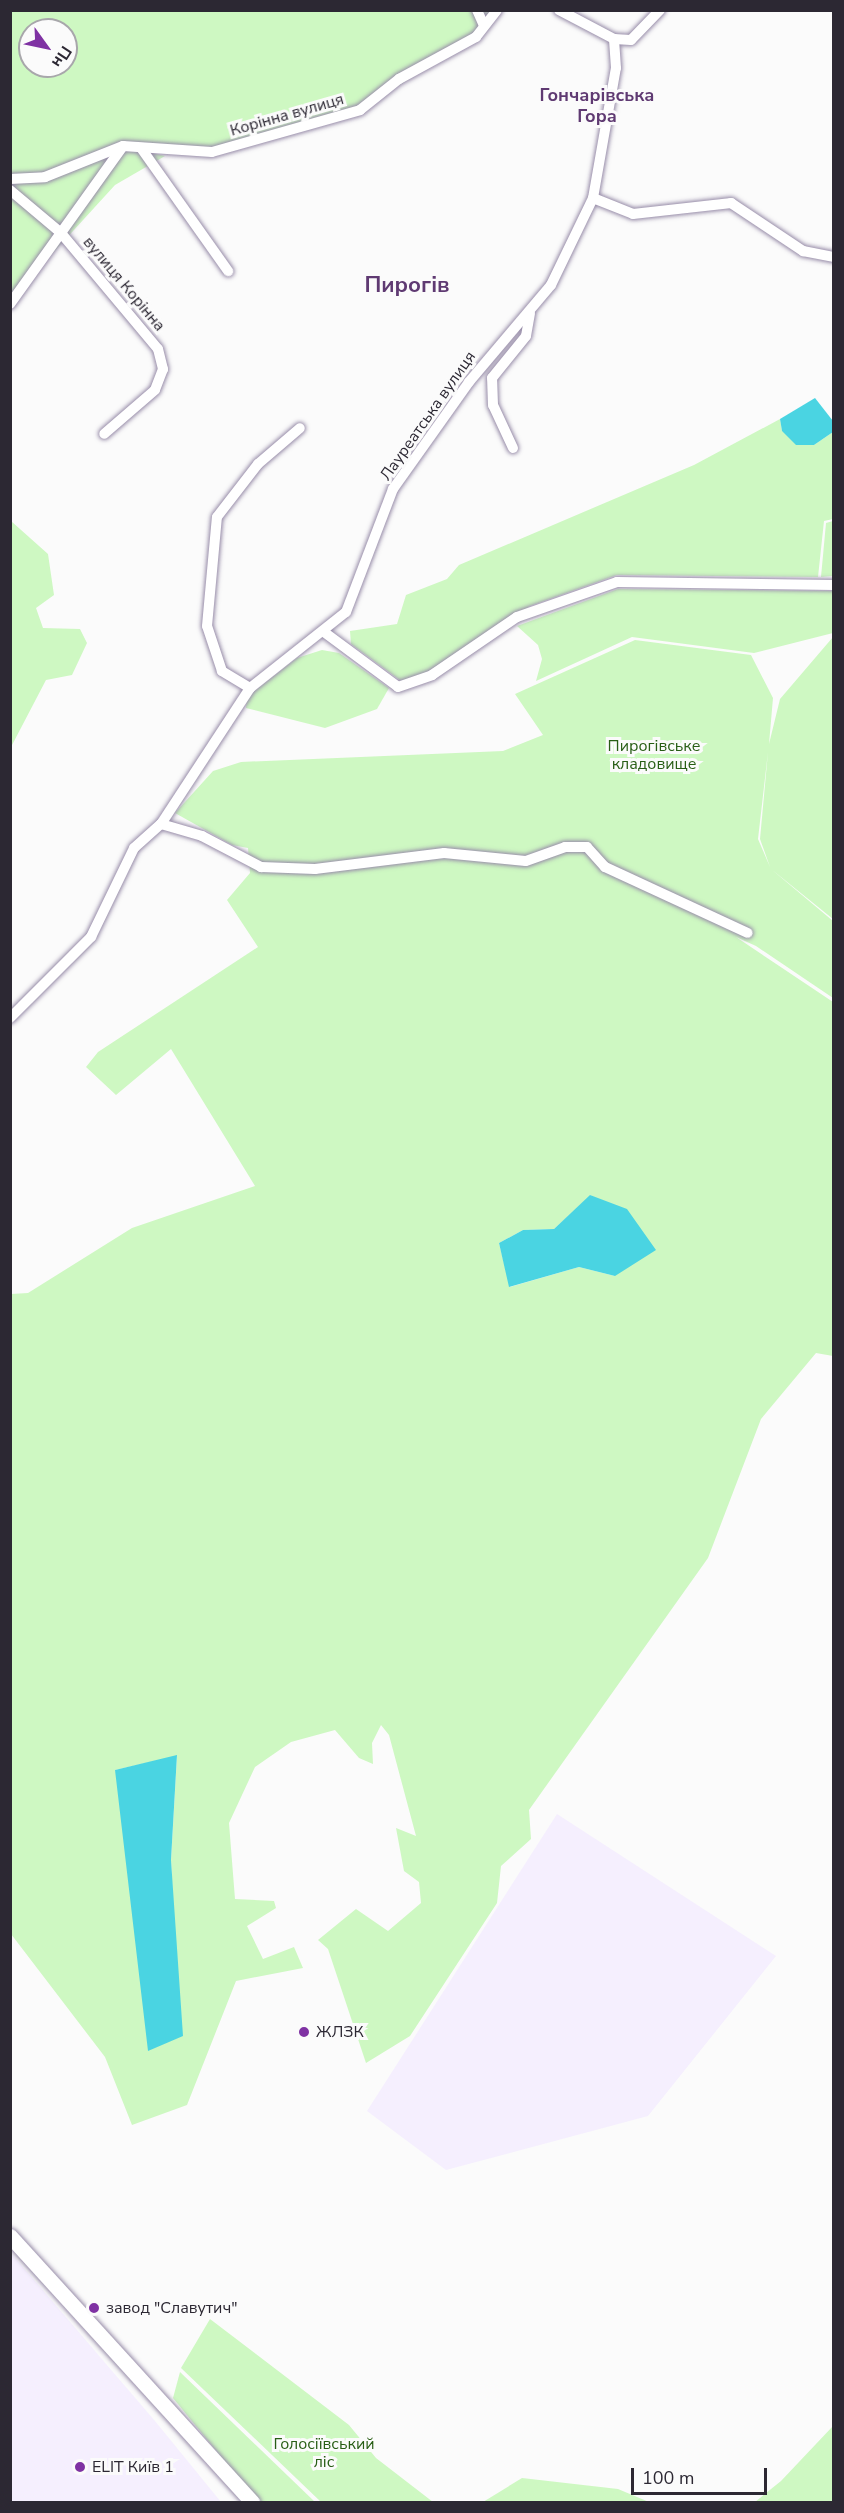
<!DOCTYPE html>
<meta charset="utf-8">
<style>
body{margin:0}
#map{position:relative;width:844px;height:2513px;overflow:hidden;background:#fbfbfb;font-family:"Nunito Sans",sans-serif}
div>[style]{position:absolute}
.built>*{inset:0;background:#f5effe}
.green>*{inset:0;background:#cef8c2}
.water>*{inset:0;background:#4ad4e2}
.roads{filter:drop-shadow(0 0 2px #988da9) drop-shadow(0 0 2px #988da9)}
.street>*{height:10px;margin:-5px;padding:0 5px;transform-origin:5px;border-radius:5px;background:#fff}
.secondary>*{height:15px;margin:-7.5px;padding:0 7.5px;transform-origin:7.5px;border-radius:7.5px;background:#fff}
.dots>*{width:16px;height:16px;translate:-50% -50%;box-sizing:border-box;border:3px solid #fbfbfb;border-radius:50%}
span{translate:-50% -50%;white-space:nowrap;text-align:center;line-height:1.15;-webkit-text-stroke:6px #fbfbfb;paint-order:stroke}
.street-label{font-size:16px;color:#2c2833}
.park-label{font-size:16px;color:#285e15}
.poi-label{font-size:16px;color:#2c2833}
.left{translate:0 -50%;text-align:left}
.neighbourhood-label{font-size:18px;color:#5f3a72;font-weight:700}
.district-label{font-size:22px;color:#5f3a72;font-weight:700}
.frame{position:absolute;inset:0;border:12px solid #2c2833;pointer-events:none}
.north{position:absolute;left:18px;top:18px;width:60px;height:60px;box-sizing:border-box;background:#fbfbfb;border:2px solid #a8a7ab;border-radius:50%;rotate:123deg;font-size:16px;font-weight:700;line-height:24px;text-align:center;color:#2c2833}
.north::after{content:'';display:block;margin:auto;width:21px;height:27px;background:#7f32a3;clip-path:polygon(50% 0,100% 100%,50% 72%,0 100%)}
.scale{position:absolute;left:631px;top:2468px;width:136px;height:27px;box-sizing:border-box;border:3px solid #2c2833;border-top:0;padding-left:8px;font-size:18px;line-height:21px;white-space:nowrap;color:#2c2833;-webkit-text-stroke:4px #fbfbfb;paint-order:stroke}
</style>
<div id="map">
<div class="built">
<div style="clip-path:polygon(557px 1814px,776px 1956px,648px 2116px,446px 2170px,367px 2111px)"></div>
<div style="clip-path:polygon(11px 2253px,155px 2421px,221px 2502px,11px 2502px)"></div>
</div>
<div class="green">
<div style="clip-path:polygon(evenodd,11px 11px,497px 11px,476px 37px,360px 110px,212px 152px,130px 148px,165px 156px,115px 185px,11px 299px,11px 11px,30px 30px,66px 30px,66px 66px,30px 66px,30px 30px)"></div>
<div style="clip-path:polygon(780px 419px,782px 431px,814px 445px,833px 432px,833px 519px,824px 521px,818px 577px,617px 575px,530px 606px,421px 676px,401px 681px,351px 644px,350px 631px,397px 624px,406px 595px,447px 579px,459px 565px,694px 465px)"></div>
<div style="clip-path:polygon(11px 521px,48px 554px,54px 595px,36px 608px,43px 628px,80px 629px,87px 643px,72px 675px,46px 680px,11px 747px)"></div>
<div style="clip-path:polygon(833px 521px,833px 576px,821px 577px,826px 523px)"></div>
<div style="clip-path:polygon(618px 589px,833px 591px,833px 633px,754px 653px,632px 637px,536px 681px,542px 659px,538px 645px,517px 626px)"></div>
<div style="clip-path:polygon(evenodd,833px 637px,833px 919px,771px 869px,833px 921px,833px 998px,756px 946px,736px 937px,833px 1002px,833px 1356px,816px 1353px,761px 1419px,708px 1558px,529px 1810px,531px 1839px,501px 1866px,497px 1903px,410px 2036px,366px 2063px,328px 1949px,318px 1940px,356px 1909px,388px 1931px,421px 1903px,419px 1882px,404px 1871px,396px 1828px,416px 1836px,389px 1735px,381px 1725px,372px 1743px,373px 1764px,359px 1758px,335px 1730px,291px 1742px,255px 1767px,229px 1823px,235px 1899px,274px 1901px,276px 1908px,247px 1926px,263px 1959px,294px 1947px,303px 1968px,236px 1981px,187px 2105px,132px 2125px,105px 2057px,11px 1934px,11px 1294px,28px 1293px,132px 1228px,255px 1186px,171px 1049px,116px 1095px,86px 1067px,98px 1052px,258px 947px,227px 900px,250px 873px,248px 848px,232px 845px,175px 813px,213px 771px,241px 762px,503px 751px,543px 735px,515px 694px,635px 640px,751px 655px,773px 698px,769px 744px,780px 699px,833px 637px,768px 752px,760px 839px,770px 867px,758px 839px,768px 752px,833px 637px,591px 1195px,615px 1276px,579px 1267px,510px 1287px,499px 1243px,523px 1230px,554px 1229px,591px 1195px,833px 637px,177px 1756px,171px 1860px,174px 1923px,115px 1770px,177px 1756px)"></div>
<div style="clip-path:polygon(322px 650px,339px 653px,389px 688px,377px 709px,325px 728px,246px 708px,247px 697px,297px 658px)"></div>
<div style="clip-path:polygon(210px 2319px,349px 2425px,376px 2458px,433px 2502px,321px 2502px,181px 2368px)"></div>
<div style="clip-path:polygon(180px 2372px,315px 2502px,258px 2502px,173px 2398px)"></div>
<div style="clip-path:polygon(833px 2426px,833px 2502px,755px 2502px,781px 2481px)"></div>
<div style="clip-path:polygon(522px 2478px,618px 2489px,649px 2502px,483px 2502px)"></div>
</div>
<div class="water">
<div style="clip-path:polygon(815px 398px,833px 421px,833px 432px,814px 445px,796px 445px,782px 431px,780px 419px)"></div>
<div style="clip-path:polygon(590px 1195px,627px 1209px,656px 1250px,615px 1276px,579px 1267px,509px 1287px,499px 1243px,523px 1230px,554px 1229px)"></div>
<div style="clip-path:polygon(177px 1755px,171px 1860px,183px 2036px,148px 2051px,115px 1770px)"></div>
</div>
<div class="roads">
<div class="street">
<div style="left:477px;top:10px;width:17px;rotate:66deg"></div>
<div style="left:559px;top:10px;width:62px;rotate:27.8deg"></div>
<div style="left:614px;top:39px;width:17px;rotate:3deg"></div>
<div style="left:631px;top:40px;width:42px;rotate:-46deg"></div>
<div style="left:141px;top:148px;width:151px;rotate:54.7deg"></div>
<div style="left:10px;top:179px;width:35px;rotate:-3deg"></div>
<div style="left:45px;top:177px;width:84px;rotate:-21.7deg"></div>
<div style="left:123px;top:146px;width:89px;rotate:3.9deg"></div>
<div style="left:212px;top:152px;width:154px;rotate:-15.8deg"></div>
<div style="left:360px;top:110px;width:50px;rotate:-38.5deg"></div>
<div style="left:399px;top:79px;width:88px;rotate:-28.6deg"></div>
<div style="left:476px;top:37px;width:34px;rotate:-52deg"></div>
<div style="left:10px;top:190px;width:67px;rotate:40.1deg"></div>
<div style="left:61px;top:233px;width:151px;rotate:50.1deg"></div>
<div style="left:158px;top:349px;width:21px;rotate:76deg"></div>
<div style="left:163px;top:369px;width:22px;rotate:111deg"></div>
<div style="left:155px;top:390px;width:67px;rotate:139.2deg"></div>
<div style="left:593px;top:198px;width:43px;rotate:21.8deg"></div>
<div style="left:633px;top:214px;width:99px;rotate:-6.4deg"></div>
<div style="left:731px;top:203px;width:87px;rotate:33.7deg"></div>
<div style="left:803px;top:251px;width:32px;rotate:11deg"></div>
<div style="left:10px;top:304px;width:194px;rotate:-54.4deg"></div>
<div style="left:513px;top:448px;width:47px;rotate:-114.9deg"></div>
<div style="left:493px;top:405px;width:27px;rotate:-92deg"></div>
<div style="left:492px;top:378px;width:54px;rotate:-51deg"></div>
<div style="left:526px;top:336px;width:23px;rotate:-80deg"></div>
<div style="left:324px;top:632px;width:92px;rotate:36.6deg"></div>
<div style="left:398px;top:687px;width:36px;rotate:-19deg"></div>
<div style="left:432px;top:675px;width:103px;rotate:-34.3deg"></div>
<div style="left:517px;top:617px;width:106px;rotate:-19.3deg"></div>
<div style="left:617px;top:582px;width:217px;rotate:0.8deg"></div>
<div style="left:250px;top:688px;width:33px;rotate:-149deg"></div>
<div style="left:222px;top:671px;width:47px;rotate:-108.4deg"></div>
<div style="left:207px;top:626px;width:109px;rotate:-84.8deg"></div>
<div style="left:217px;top:517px;width:67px;rotate:-52.3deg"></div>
<div style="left:258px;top:464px;width:55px;rotate:-40.6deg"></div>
<div style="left:161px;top:824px;width:43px;rotate:16.3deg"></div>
<div style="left:202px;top:836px;width:67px;rotate:27.7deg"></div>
<div style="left:261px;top:867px;width:54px;rotate:2.1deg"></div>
<div style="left:315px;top:869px;width:130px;rotate:-7.1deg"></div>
<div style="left:444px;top:853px;width:82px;rotate:5.6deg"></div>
<div style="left:526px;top:861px;width:41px;rotate:-19.7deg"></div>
<div style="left:565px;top:847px;width:22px"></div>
<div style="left:587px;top:847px;width:27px;rotate:48deg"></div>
<div style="left:605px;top:867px;width:157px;rotate:24.8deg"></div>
<div style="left:10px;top:1018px;width:115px;rotate:-45deg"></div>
<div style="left:91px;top:937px;width:99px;rotate:-64.2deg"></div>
<div style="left:134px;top:848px;width:36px;rotate:-42deg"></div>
<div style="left:161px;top:824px;width:163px;rotate:-56.8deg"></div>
<div style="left:250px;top:688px;width:122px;rotate:-38.4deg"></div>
<div style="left:346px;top:612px;width:132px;rotate:-69.1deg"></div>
<div style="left:393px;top:489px;width:131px;rotate:-54.6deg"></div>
<div style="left:469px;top:382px;width:127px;rotate:-49.8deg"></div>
<div style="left:551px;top:285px;width:97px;rotate:-64.2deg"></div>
<div style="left:593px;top:198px;width:132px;rotate:-80deg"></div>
<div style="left:616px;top:68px;width:29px;rotate:-94deg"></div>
</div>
<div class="secondary">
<div style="left:10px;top:2236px;width:360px;rotate:47.7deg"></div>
</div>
</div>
<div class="dots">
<div style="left:304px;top:2032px;background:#7f32a3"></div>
<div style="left:94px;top:2308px;background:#7f32a3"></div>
<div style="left:80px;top:2467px;background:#7f32a3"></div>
</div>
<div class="street-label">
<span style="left:287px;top:115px;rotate:-16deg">Корінна вулиця</span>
<span style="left:124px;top:284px;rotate:50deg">вулиця Корінна</span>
<span style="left:428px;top:416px;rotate:-55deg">Лауреатська вулиця</span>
</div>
<div class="park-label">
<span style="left:654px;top:755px">Пирогівське<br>кладовище</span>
<span style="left:324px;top:2453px">Голосіївський<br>ліс</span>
</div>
<div class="poi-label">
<span class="left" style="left:316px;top:2032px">ЖЛЗК</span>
<span class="left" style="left:106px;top:2308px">завод "Славутич"</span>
<span class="left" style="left:92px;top:2467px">ELIT Київ 1</span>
</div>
<div class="neighbourhood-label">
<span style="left:597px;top:106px">Гончарівська<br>Гора</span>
</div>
<div class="district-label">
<span style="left:407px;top:286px">Пирогів</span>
</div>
<div class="frame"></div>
<div class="north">Пн</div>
<div class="scale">100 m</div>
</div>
